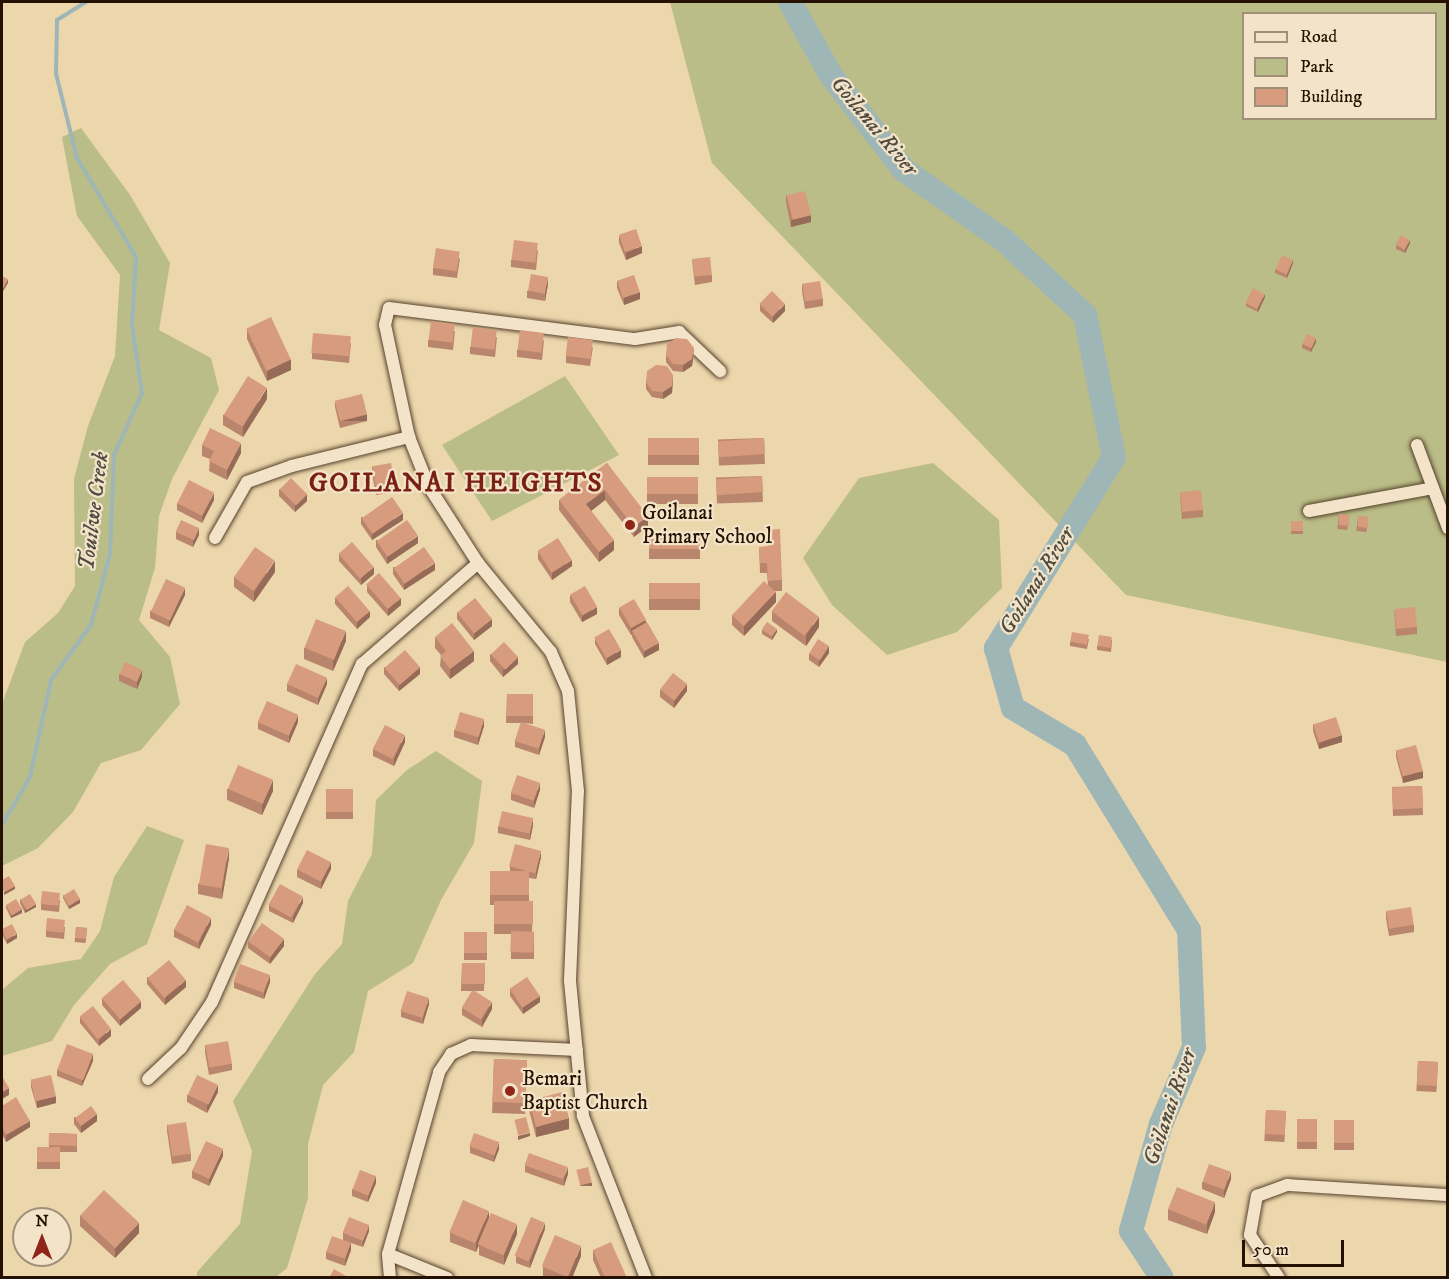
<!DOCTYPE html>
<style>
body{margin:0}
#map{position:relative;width:1449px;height:1279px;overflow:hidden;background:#ecd6ac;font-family:"IM FELL DW Pica",serif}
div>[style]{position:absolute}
.green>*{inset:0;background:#babd87}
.stream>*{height:4px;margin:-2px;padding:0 2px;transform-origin:2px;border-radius:2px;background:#9eb6b6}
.river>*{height:24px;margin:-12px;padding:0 12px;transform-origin:12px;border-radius:12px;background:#9eb6b6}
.roads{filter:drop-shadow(0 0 2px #57422c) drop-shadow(0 0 2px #57422c)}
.street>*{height:12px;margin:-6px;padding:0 6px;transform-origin:6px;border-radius:6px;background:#f3e4c9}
.wall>*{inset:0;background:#b9856c;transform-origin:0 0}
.shaded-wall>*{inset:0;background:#966c58;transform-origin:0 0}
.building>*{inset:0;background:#d79b7e;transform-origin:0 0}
.dots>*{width:16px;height:16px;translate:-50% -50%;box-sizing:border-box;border:3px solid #f3e4c9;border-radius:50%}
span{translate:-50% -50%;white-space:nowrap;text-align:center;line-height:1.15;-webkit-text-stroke:4.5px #f3e4c9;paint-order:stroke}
.poi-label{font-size:21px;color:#251101}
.left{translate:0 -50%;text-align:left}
.water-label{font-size:22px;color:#4f4b40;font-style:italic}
.district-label{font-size:27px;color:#7a1f14;font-weight:700;letter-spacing:1.5px}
.frame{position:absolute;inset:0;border:3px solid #251101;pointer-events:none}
.legend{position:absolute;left:1242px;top:12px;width:195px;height:108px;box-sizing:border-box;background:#f3e4c9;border:2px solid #a19079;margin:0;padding:8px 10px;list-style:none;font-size:18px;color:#251101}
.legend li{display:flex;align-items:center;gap:12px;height:30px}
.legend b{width:30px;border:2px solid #a19079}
.north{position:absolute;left:12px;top:1207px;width:60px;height:60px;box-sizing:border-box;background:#f3e4c9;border:2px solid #a19079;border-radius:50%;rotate:0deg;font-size:16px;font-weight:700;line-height:24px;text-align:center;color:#251101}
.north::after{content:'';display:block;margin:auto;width:21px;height:27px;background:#8f2418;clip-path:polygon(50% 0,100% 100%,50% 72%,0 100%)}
.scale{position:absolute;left:1242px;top:1240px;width:102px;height:27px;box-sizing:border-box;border:3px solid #251101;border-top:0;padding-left:8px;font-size:18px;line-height:21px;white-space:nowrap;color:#251101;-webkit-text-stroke:4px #f3e4c9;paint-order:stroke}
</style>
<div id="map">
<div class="green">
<div style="clip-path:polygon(evenodd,670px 2px,1447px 2px,1447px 662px,1126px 595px,712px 163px,670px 2px,1244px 14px,1436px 14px,1436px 118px,1244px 118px,1244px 14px)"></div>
<div style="clip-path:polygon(81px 128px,130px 195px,170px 263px,159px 330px,211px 358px,219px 390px,172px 479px,159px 516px,155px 568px,139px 620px,170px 657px,180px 704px,141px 750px,101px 763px,73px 812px,38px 848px,2px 866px,2px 704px,25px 642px,58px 613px,75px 586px,74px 479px,88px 426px,115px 356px,120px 275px,77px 216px,62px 137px)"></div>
<div style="clip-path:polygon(565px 376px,619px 455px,492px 521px,442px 445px)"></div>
<div style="clip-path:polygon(933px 463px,999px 520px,1002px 588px,957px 632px,887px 655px,832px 605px,803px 558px,859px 478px)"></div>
<div style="clip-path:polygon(436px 751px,482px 781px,474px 843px,441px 900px,413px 963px,368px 991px,354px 1052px,323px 1085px,308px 1144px,308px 1198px,287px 1268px,276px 1277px,197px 1277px,197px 1272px,240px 1224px,252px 1151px,233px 1101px,315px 974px,342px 944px,348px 901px,372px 854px,376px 800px,407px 770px)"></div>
<div style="clip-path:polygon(147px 826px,184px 840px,147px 944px,110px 964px,74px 1005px,52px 1041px,2px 1056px,2px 990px,28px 968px,81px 959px,100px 931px,114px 877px)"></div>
</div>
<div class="stream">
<div style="left:2px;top:825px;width:56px;rotate:-59.7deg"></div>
<div style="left:30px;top:777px;width:99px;rotate:-77.8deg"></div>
<div style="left:51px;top:680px;width:68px;rotate:-54deg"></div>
<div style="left:91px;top:625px;width:73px;rotate:-75deg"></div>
<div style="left:110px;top:554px;width:99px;rotate:-87.7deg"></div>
<div style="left:114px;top:455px;width:68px;rotate:-65.7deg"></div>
<div style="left:142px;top:393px;width:69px;rotate:-98.4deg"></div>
<div style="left:132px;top:325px;width:68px;rotate:-86.6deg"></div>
<div style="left:136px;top:257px;width:115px;rotate:-120.8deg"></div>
<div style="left:77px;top:158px;width:87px;rotate:-104deg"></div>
<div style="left:56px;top:74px;width:54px;rotate:-88.9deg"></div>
<div style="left:57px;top:20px;width:34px;rotate:-32deg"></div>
</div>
<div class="river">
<div style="left:790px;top:2px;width:82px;rotate:60.9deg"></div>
<div style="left:830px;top:74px;width:121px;rotate:52.4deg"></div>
<div style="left:904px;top:170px;width:123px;rotate:35.1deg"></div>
<div style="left:1005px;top:241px;width:109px;rotate:42.8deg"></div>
<div style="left:1085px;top:315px;width:145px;rotate:78.5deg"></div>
<div style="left:1114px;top:457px;width:225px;rotate:121.7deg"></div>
<div style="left:996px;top:648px;width:62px;rotate:74.2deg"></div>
<div style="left:1013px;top:708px;width:72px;rotate:30.8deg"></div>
<div style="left:1075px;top:745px;width:217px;rotate:58.4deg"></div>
<div style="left:1189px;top:930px;width:117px;rotate:87.6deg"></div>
<div style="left:1194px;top:1047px;width:84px;rotate:113.2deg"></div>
<div style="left:1161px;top:1124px;width:111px;rotate:105.7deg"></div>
<div style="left:1131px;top:1231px;width:56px;rotate:56.6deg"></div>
</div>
<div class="roads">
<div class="street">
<div style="left:1417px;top:445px;width:89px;rotate:69.5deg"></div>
<div style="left:1309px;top:511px;width:126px;rotate:-10.5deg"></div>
<div style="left:215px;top:538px;width:64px;rotate:-60.3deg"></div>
<div style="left:247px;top:482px;width:48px;rotate:-19.6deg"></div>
<div style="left:292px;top:466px;width:121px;rotate:-13.9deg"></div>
<div style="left:148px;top:1079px;width:45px;rotate:-43.2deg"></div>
<div style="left:181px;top:1048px;width:55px;rotate:-56deg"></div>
<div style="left:212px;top:1002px;width:370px;rotate:-66.1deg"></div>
<div style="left:362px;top:664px;width:154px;rotate:-41deg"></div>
<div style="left:388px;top:1254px;width:64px;rotate:22.1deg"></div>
<div style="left:390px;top:1278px;width:24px;rotate:-95deg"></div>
<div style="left:388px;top:1254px;width:189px;rotate:-74.3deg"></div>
<div style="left:439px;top:1072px;width:22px;rotate:-56deg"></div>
<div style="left:451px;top:1054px;width:22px;rotate:-24deg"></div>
<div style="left:471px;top:1045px;width:106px;rotate:2.7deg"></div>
<div style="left:646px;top:1278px;width:174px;rotate:-111.3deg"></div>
<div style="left:583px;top:1116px;width:137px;rotate:-95.5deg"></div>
<div style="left:570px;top:980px;width:189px;rotate:-87.6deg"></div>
<div style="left:578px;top:791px;width:100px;rotate:-95.7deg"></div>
<div style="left:568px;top:691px;width:43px;rotate:-113.6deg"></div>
<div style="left:551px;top:652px;width:115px;rotate:-129.4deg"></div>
<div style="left:478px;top:563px;width:90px;rotate:-122.8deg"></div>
<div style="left:429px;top:487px;width:54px;rotate:-111.8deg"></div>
<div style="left:409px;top:437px;width:115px;rotate:-102.1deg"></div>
<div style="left:385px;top:325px;width:17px;rotate:-77deg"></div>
<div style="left:389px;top:308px;width:248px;rotate:7.2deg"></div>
<div style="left:635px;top:339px;width:45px;rotate:-9deg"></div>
<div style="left:679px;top:332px;width:57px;rotate:43.6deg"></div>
<div style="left:1279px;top:1278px;width:52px;rotate:-124deg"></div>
<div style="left:1250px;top:1235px;width:40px;rotate:-80deg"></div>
<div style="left:1257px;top:1196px;width:33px;rotate:-20deg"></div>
<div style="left:1288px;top:1185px;width:160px;rotate:3.6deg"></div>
</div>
</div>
<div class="wall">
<div style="clip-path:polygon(786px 195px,811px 222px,791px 227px,786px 202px)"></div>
<div style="clip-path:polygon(619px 236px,642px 253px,626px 260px,619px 243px)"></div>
<div style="clip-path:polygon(1410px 243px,1405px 253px,1396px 249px,1396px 245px)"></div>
<div style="clip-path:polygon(538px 250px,536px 270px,511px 267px,511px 260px)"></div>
<div style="clip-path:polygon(460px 258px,457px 278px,433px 275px,433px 268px)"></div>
<div style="clip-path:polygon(692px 260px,712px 275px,712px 282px,695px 285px)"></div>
<div style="clip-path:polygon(1293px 263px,1287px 278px,1275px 273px,1275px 269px)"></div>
<div style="clip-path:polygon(617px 281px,640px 299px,624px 305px,617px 288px)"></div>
<div style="clip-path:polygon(548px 284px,545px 301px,527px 298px,527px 291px)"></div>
<div style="clip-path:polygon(802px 284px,823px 299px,823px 306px,805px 309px,802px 291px)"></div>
<div style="clip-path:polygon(1265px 297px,1258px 312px,1246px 306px,1246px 303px)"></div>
<div style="clip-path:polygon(760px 304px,785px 311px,773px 323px,760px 311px)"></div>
<div style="clip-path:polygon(247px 329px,291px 370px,267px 381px,247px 339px)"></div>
<div style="clip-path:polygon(455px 331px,453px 350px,428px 347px,428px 340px)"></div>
<div style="clip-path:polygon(497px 337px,495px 357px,470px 354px,470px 347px)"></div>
<div style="clip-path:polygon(544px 340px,542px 360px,517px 357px,517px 350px)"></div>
<div style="clip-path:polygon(1316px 342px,1311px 352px,1302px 348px,1302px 344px)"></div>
<div style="clip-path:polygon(351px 343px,349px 363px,312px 359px,312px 353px)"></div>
<div style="clip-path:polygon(593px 347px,590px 366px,566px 363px,566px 356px)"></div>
<div style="clip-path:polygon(666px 355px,694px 355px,692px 366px,683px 372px,673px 371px,666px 362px)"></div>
<div style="clip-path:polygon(646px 382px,673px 382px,672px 393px,663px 399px,652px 397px,646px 389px)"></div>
<div style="clip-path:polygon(267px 399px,243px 437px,223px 425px,223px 415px)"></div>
<div style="clip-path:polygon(335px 401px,367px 421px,340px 428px,335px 407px)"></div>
<div style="left:648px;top:438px;width:51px;height:27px"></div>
<div style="left:764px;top:438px;width:26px;height:46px;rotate:88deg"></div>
<div style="clip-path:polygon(202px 445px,241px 453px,227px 480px,209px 471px,210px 459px,202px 456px)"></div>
<div style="clip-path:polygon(607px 463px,648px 526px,634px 537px,605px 500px,591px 511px,614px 550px,599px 562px,559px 510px,559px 500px)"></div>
<div style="clip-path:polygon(372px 466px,395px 485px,395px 492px,376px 495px,372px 473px)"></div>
<div style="left:762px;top:476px;width:26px;height:46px;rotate:88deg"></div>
<div style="left:698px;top:477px;width:27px;height:51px;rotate:90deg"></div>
<div style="clip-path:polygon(279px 489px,307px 501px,295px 512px,279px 496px)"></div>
<div style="clip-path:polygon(1180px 493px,1203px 510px,1203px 517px,1182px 519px)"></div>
<div style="clip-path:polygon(214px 500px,202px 523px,177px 510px,177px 503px)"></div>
<div style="left:1339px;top:514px;width:10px;height:15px;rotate:6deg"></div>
<div style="left:1358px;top:516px;width:10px;height:15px;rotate:6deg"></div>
<div style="clip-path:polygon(361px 517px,403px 520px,372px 540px,361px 524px)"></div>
<div style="left:1291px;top:521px;width:12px;height:13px"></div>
<div style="clip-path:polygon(176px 532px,199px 535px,193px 547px,176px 539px)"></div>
<div style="left:700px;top:532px;width:27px;height:51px;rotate:90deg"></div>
<div style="clip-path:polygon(376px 540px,418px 543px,387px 564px,376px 547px)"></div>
<div style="clip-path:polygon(759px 547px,782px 580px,782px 591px,775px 591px,776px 602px,744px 636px,732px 625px,732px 615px,768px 585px,767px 573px,760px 573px)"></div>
<div style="clip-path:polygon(538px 552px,572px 566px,552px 580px,538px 559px)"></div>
<div style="clip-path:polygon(339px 554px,374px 574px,361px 585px,339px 561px)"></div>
<div style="clip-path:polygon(393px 567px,435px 570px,404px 590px,393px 574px)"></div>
<div style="clip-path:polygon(275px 572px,254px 602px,234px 587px,234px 577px)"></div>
<div style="left:700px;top:583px;width:27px;height:51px;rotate:90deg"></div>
<div style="clip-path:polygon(367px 585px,401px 605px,388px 616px,367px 592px)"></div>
<div style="clip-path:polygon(185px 595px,169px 627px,150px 618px,150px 611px)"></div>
<div style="clip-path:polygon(570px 595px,597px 614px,582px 622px,570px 602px)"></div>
<div style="clip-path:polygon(335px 597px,370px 617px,357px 629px,335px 604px)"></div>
<div style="clip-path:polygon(619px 608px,646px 622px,659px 650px,644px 658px,632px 637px,632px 635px,631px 635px,619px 615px)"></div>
<div style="clip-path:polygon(1394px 610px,1417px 627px,1417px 634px,1396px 636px)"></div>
<div style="clip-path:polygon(772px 611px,819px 627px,806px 646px,772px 621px)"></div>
<div style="clip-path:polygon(457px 612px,492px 626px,474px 640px,457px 619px)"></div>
<div style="clip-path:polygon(762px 630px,777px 632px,772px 640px,762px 634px)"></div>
<div style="clip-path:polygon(435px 637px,474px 661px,450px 679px,440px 666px,441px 655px,435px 648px)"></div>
<div style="clip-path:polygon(595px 638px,621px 657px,607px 665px,595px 644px)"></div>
<div style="clip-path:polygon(1089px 639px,1087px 649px,1070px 646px,1070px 642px)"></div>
<div style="clip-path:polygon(1112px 640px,1111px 652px,1097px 650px,1097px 646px)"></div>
<div style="clip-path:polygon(346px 641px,333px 671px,304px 659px,304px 648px)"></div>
<div style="clip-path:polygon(829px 653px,819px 667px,809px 660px,809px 654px)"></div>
<div style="clip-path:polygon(490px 654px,518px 664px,503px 677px,490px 661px)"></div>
<div style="clip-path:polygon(384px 667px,420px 674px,399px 691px,384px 674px)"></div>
<div style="clip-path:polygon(119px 674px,142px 677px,137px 689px,119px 681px)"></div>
<div style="clip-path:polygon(287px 684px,327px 684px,318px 705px,287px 691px)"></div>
<div style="clip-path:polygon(660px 690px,687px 691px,674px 708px,660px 697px)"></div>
<div style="clip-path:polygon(507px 694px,533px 694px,533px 724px,525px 723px,545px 737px,539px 755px,515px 747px,515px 741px,521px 723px,506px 723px)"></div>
<div style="clip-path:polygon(258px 722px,298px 722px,289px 743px,258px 729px)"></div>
<div style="clip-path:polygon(1313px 724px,1342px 742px,1319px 749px,1313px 731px)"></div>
<div style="clip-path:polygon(484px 726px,478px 745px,454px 737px,454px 730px)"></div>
<div style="clip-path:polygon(405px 742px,394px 766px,373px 756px,373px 749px)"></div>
<div style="clip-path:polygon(1396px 751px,1423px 778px,1403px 783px,1396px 757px)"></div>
<div style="left:1422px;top:786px;width:29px;height:30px;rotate:88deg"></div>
<div style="clip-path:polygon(227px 789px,273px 791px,262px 815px,227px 800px)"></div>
<div style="left:326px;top:789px;width:27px;height:30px"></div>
<div style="clip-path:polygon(540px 790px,534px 808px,511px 800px,511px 793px)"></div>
<div style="clip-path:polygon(533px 825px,530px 840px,498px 833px,498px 826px)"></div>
<div style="clip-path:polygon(541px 857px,536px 879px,529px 878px,529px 901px,533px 901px,532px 932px,534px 932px,534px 959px,511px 959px,511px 934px,494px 934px,494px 905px,490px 905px,490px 871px,510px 871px,510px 866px)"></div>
<div style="clip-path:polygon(229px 858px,222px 899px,198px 894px,198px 884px)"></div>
<div style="clip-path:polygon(331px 869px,321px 889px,297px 877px,297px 870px)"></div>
<div style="clip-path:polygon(63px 895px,80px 903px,69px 909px,63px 898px)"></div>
<div style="clip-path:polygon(20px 899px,36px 907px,25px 913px,20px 903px)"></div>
<div style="clip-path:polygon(60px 900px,59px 912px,41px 910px,41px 904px)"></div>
<div style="clip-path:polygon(303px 903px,293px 923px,269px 911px,269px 905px)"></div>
<div style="clip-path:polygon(6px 905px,22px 913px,11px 918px,6px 908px)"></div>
<div style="clip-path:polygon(1386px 911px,1414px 925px,1414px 932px,1389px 936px,1386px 918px)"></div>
<div style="clip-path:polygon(211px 925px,199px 949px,174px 937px,174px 930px)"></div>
<div style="clip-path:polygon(65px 927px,64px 939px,46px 937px,46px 931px)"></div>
<div style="left:76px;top:927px;width:11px;height:15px;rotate:5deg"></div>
<div style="clip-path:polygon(2px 930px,17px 938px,7px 944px,2px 934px)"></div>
<div style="left:464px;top:932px;width:23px;height:28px"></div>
<div style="clip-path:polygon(248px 941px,284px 946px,270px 964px,248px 948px)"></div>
<div style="clip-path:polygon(462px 963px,485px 963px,484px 991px,474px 991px,492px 1009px,482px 1027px,462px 1015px,462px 1008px,472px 991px,461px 991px)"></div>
<div style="clip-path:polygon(147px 977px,186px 987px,165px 1005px,147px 984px)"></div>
<div style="clip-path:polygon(234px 982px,270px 982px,264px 999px,234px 988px)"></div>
<div style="clip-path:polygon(510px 989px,540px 1002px,523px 1014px,510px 996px)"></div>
<div style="clip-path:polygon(102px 998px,141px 1008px,120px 1026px,102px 1005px)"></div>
<div style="clip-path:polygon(429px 1004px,423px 1024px,401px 1017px,401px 1011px)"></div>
<div style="clip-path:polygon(80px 1017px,111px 1036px,99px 1046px,80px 1023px)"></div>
<div style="clip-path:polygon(205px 1045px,232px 1064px,232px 1070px,209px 1075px,205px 1052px)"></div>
<div style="left:494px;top:1059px;width:33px;height:54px;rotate:2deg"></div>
<div style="clip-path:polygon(93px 1061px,82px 1086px,57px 1076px,57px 1070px)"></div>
<div style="left:1418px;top:1061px;width:20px;height:30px;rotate:3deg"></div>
<div style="clip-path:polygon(31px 1080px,56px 1103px,37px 1108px,31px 1087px)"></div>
<div style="clip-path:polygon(218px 1092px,207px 1113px,187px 1102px,187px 1095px)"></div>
<div style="clip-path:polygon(529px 1100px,569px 1129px,536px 1137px,529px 1110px)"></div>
<div style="clip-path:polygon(2px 1106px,30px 1127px,6px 1142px,2px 1134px)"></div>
<div style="left:1266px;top:1110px;width:20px;height:31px;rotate:3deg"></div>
<div style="clip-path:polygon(74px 1117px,97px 1121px,81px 1133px,74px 1124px)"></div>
<div style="left:1297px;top:1119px;width:20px;height:30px"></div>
<div style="left:1334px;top:1120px;width:20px;height:30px"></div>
<div style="clip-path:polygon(167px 1124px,191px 1154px,191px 1161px,172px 1164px,167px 1131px)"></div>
<div style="clip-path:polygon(49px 1133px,77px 1134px,77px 1152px,60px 1152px,60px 1169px,37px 1169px,37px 1147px,49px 1147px)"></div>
<div style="clip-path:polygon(470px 1146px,499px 1149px,494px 1162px,470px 1153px)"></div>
<div style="clip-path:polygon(223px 1156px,209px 1186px,192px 1178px,192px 1171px)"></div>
<div style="clip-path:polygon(525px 1165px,568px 1174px,564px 1186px,525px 1172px)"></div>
<div style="clip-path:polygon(1231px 1179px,1224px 1198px,1202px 1189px,1202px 1182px)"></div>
<div style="clip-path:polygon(376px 1183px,368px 1202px,352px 1196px,352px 1189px)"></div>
<div style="clip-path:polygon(1168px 1209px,1215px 1212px,1207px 1234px,1168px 1220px)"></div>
<div style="clip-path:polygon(80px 1215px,139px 1233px,115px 1258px,80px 1226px)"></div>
<div style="clip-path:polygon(489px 1220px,517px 1234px,504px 1265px,479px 1255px,479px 1245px,476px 1252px,450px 1242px,450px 1232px)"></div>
<div style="clip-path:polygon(545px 1229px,530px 1268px,516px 1263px,516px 1256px)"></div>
<div style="clip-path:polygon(369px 1231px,363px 1247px,351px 1243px,351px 1250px,345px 1266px,326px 1259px,326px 1252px,343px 1240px,343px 1233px)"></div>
<div style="clip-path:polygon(593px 1250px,627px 1278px,601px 1278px,593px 1260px)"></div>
<div style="clip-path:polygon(581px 1256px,572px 1278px,543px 1277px,543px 1267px)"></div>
</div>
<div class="shaded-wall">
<div style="clip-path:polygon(811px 215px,811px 222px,791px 227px,791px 220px)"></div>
<div style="clip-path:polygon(1410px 240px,1410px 243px,1405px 253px,1405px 250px)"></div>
<div style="clip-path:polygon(642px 246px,642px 253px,626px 260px,626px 253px)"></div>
<div style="clip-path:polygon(1293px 260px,1293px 263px,1287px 278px,1287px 275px)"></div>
<div style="clip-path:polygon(548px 277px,548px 284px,545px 301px,545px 294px)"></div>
<div style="clip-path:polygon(8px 279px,8px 283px,2px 293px,2px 290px)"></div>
<div style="clip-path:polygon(640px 292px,640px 299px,624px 305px,624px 298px)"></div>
<div style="clip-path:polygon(1265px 294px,1265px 297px,1258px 312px,1258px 308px)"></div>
<div style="clip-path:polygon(785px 304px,785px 311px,773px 323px,773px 317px)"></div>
<div style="clip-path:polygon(1316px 338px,1316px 342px,1311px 352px,1311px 349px)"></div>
<div style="clip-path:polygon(694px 348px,692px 366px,683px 372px,683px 365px)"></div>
<div style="clip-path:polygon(291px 359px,291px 370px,267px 381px,267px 371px)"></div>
<div style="clip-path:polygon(673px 375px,672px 393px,663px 399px,663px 392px)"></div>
<div style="clip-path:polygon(267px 388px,267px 399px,243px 437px,243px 427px)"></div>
<div style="left:367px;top:414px;width:7px;height:28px;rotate:90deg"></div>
<div style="clip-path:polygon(241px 443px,241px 453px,227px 480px,227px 470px)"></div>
<div style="clip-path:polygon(605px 490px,605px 500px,586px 515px,586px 504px)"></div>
<div style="clip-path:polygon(214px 493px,214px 500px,202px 523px,202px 516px)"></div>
<div style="clip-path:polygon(307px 494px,307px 501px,295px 512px,295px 505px)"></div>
<div style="clip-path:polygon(403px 513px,403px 520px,372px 540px,372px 534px)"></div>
<div style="clip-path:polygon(648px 516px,648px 526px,634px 537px,634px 527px)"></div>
<div style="clip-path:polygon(199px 528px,199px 535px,193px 547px,193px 540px)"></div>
<div style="clip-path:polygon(418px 536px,418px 543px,387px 564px,387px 557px)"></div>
<div style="clip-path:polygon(614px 540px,614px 550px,599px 562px,599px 552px)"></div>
<div style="clip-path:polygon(572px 560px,572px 566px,552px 580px,552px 573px)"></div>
<div style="clip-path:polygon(275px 561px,275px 572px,254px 602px,254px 592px)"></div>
<div style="clip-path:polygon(435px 563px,435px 570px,404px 590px,404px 584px)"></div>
<div style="clip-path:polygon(374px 567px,374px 574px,361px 585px,361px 578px)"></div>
<div style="clip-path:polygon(185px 588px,185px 595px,169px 627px,169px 621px)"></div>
<div style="clip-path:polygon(776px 592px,776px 602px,744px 636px,744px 626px)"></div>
<div style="clip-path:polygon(401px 598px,401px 605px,388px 616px,388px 609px)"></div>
<div style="clip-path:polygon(597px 607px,597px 614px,582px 622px,582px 616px)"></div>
<div style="clip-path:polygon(370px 611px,370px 617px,357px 629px,357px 622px)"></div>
<div style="clip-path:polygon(819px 617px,819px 627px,806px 646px,806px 635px)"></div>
<div style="clip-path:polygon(492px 619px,492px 626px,474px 640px,474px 633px)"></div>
<div style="clip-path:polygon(646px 620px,646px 627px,632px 630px,631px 635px,631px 628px)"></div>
<div style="clip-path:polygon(777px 629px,777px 632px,772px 640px,772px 637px)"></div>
<div style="clip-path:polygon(346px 631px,346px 641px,333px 671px,333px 661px)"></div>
<div style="clip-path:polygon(659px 643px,659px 650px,644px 658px,644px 651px)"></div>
<div style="clip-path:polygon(829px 646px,829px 653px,819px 667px,819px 660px)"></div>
<div style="clip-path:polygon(621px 650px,621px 657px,607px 665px,607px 658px)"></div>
<div style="clip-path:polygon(474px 651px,474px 661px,450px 679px,450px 669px)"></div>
<div style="clip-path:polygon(518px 657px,518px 664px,503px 677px,503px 670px)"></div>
<div style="clip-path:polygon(420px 667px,420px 674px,399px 691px,399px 685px)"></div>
<div style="clip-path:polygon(142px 670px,142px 677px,137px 689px,137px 682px)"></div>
<div style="clip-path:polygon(327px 678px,327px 684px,318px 705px,318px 698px)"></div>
<div style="clip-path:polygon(687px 684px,687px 691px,674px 708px,674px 701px)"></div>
<div style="clip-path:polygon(298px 715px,298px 722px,289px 743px,289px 736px)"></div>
<div style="clip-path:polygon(484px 719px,484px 726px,478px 745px,478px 738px)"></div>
<div style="clip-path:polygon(545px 730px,545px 737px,539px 755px,539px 748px)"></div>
<div style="clip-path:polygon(405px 735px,405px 742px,394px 766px,394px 759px)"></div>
<div style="clip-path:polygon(1342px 735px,1342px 742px,1319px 749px,1319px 743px)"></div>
<div style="clip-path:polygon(1423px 771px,1423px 778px,1403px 783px,1403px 776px)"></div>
<div style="clip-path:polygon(273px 780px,273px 791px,262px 815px,262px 805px)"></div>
<div style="clip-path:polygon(540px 783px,540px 790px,534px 808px,534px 801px)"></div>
<div style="clip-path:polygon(533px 818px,533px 825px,530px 840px,530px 833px)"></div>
<div style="clip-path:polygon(229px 848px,229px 858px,222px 899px,222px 888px)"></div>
<div style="clip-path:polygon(541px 851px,541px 857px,536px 879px,536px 873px)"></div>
<div style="clip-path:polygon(331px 862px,331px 869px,321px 889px,321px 882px)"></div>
<div style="clip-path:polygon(15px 886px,15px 889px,4px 895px,4px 892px)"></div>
<div style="clip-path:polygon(303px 897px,303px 903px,293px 923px,293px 917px)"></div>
<div style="clip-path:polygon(80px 899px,80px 903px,69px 909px,69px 905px)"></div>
<div style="clip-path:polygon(36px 904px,36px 907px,25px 913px,25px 909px)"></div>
<div style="clip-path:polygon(22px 909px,22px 913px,11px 918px,11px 915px)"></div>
<div style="clip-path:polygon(211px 918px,211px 925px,199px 949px,199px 942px)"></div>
<div style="clip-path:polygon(17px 934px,17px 938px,7px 944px,7px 940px)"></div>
<div style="clip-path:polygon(284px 939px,284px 946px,270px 964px,270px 957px)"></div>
<div style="clip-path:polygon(270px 975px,270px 982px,264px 999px,264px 992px)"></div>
<div style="clip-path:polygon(186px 980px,186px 987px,165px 1005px,165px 998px)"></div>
<div style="clip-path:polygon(540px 996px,540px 1002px,523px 1014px,523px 1007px)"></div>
<div style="clip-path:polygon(429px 998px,429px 1004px,423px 1024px,423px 1018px)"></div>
<div style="clip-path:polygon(141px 1001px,141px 1008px,120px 1026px,120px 1019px)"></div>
<div style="clip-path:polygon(492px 1002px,492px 1009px,482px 1027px,482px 1020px)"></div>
<div style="clip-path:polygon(111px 1029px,111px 1036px,99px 1046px,99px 1040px)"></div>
<div style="clip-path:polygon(93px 1054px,93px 1061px,82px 1086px,82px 1080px)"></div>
<div style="clip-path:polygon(218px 1085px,218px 1092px,207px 1113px,207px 1106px)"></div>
<div style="clip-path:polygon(9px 1088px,9px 1095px,2px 1099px,2px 1092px)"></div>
<div style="clip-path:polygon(56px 1096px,56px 1103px,37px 1108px,37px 1101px)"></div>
<div style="clip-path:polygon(97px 1114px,97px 1121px,81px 1133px,81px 1126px)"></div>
<div style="clip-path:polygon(569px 1118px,569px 1129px,536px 1137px,536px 1127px)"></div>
<div style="clip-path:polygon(30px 1121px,30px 1127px,6px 1142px,6px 1135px)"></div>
<div style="clip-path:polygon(530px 1133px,530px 1136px,518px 1140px,518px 1136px)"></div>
<div style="clip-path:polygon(499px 1142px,499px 1149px,494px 1162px,494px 1155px)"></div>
<div style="clip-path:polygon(223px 1149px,223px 1156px,209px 1186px,209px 1179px)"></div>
<div style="clip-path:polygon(568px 1167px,568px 1174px,564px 1186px,564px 1179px)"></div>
<div style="clip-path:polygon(1231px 1172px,1231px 1179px,1224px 1198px,1224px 1191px)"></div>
<div style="clip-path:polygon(376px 1176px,376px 1183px,368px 1202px,368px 1195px)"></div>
<div style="left:592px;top:1183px;width:3px;height:12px;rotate:90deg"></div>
<div style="clip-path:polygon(1215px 1202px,1215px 1212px,1207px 1234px,1207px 1224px)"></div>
<div style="clip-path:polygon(489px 1211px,489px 1221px,476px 1252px,476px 1242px)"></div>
<div style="clip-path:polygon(139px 1223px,139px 1233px,115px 1258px,115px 1248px)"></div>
<div style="clip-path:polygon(545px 1223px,545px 1229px,530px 1268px,530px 1261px)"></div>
<div style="clip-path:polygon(517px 1224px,517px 1234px,504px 1265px,504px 1255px)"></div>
<div style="clip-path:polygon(369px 1225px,369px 1231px,363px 1247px,363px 1240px)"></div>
<div style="clip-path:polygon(351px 1243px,351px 1250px,345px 1266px,345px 1259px)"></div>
<div style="clip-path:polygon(581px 1246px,581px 1256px,572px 1278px,568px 1278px)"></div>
</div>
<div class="building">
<div style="left:805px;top:191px;width:25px;height:19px;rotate:76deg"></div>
<div style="left:636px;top:229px;width:18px;height:18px;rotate:71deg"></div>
<div style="left:1401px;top:235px;width:10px;height:11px;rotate:29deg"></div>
<div style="left:514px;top:240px;width:24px;height:20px;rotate:7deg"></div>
<div style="left:436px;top:248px;width:24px;height:20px;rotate:9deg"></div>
<div style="left:1282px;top:255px;width:12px;height:16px;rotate:24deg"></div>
<div style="left:710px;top:257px;width:18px;height:18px;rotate:84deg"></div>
<div style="left:531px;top:274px;width:17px;height:17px;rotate:10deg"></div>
<div style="left:634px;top:275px;width:18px;height:18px;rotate:71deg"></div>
<div style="clip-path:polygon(2px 276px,8px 279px,2px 290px)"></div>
<div style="left:820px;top:281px;width:18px;height:18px;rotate:81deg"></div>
<div style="left:1253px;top:288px;width:13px;height:17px;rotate:27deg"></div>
<div style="left:772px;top:291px;width:18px;height:18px;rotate:45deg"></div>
<div style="left:271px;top:317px;width:47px;height:27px;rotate:65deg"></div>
<div style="left:431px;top:321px;width:24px;height:19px;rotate:7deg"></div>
<div style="left:473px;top:327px;width:24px;height:20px;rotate:7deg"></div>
<div style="left:520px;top:330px;width:24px;height:20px;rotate:7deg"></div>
<div style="left:313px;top:333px;width:38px;height:20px;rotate:5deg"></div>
<div style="left:1307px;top:334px;width:10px;height:11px;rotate:24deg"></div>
<div style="left:568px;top:337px;width:25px;height:19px;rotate:7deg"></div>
<div style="clip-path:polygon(676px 338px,687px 339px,694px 348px,692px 359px,683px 365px,673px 364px,666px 355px,667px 344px)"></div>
<div style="clip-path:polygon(656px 365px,667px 366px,673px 375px,672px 386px,663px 392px,652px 391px,646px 382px,647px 371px)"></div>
<div style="left:248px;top:376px;width:22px;height:46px;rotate:32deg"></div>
<div style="left:362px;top:394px;width:21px;height:28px;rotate:76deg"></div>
<div style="clip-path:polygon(210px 428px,241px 443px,227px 470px,209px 461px,214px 451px,202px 445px)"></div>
<div style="left:648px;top:438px;width:51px;height:17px"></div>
<div style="left:764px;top:438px;width:16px;height:46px;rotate:86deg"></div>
<div style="left:391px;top:463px;width:22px;height:19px;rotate:80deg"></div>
<div style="clip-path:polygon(607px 463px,648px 516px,634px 527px,605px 490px,586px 504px,614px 540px,599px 552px,559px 500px)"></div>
<div style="left:762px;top:476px;width:16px;height:46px;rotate:86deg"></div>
<div style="left:698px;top:477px;width:17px;height:51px;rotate:90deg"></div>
<div style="left:291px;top:478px;width:23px;height:16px;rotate:45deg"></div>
<div style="left:189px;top:480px;width:28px;height:26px;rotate:27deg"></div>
<div style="left:1201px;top:490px;width:20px;height:21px;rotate:84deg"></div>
<div style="left:392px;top:497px;width:19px;height:37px;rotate:55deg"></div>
<div style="clip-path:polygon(1339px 514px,1349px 515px,1349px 526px,1339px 525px)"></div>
<div style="clip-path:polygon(1358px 516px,1368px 517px,1368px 528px,1358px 527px)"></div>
<div style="left:181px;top:520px;width:20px;height:13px;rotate:24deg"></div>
<div style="left:407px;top:520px;width:19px;height:37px;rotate:55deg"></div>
<div style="left:1291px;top:521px;width:12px;height:10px"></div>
<div style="clip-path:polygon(780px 529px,782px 580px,768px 581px,767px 563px,760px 563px,759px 547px,768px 546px,767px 530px)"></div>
<div style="left:700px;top:532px;width:17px;height:51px;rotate:90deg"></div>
<div style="left:558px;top:538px;width:26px;height:24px;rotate:58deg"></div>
<div style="left:352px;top:542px;width:33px;height:18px;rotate:49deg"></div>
<div style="left:255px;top:547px;width:24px;height:37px;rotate:35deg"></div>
<div style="left:424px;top:547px;width:19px;height:37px;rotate:55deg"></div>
<div style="left:379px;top:573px;width:33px;height:17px;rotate:49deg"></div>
<div style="left:166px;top:579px;width:21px;height:36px;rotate:25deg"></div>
<div style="left:764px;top:581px;width:16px;height:47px;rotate:43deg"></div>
<div style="left:700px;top:583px;width:16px;height:51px;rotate:90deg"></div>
<div style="left:348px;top:586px;width:33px;height:17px;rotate:49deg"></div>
<div style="left:585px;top:586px;width:24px;height:17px;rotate:60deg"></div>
<div style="left:786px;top:592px;width:41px;height:24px;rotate:37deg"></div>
<div style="left:475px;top:598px;width:27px;height:23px;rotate:51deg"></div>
<div style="left:634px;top:599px;width:24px;height:17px;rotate:60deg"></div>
<div style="left:1415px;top:607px;width:20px;height:21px;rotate:84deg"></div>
<div style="left:316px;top:619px;width:32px;height:31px;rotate:22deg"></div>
<div style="left:647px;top:622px;width:24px;height:17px;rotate:60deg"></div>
<div style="left:767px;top:622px;width:12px;height:9px;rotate:35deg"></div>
<div style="clip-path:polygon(452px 623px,474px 651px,450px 669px,440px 656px,446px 651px,435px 637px)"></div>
<div style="left:609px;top:629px;width:24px;height:17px;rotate:60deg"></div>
<div style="left:1072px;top:632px;width:17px;height:10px;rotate:10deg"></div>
<div style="left:1099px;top:635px;width:13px;height:11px;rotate:9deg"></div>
<div style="left:818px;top:639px;width:13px;height:17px;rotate:32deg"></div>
<div style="left:504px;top:642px;width:21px;height:18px;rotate:47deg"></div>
<div style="left:405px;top:650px;width:23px;height:27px;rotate:49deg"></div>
<div style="left:125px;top:662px;width:19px;height:13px;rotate:25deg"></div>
<div style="left:296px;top:664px;width:34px;height:22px;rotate:24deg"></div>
<div style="left:673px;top:673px;width:18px;height:21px;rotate:38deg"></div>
<div style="left:507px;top:694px;width:26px;height:22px"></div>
<div style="left:267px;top:701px;width:34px;height:23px;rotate:24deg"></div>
<div style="left:460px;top:712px;width:25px;height:19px;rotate:16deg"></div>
<div style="left:1336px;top:717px;width:19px;height:24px;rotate:72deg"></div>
<div style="left:521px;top:722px;width:25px;height:20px;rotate:18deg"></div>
<div style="left:385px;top:725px;width:22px;height:27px;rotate:27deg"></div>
<div style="left:1416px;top:745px;width:27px;height:21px;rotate:75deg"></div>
<div style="left:238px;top:765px;width:38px;height:26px;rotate:23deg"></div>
<div style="left:517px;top:775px;width:24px;height:19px;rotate:19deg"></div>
<div style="left:1422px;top:786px;width:22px;height:30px;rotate:87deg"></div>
<div style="left:326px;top:789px;width:27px;height:23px"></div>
<div style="left:502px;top:811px;width:32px;height:16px;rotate:13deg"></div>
<div style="left:206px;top:844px;width:23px;height:41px;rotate:10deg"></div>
<div style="left:515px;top:844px;width:27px;height:23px;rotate:15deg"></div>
<div style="left:307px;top:850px;width:27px;height:22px;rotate:27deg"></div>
<div style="left:490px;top:871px;width:39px;height:24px"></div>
<div style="clip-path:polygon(9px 876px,15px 886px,4px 892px,2px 887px,2px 880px)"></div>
<div style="left:280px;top:884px;width:26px;height:24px;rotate:29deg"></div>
<div style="left:74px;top:889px;width:12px;height:13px;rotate:59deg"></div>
<div style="left:42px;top:891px;width:18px;height:13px;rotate:6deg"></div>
<div style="left:30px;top:894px;width:12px;height:11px;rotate:59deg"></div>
<div style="left:16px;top:899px;width:12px;height:12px;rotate:59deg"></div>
<div style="left:494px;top:901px;width:39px;height:23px"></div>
<div style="left:187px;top:905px;width:27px;height:28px;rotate:28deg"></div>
<div style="left:1411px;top:907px;width:18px;height:25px;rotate:81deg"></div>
<div style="left:47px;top:918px;width:18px;height:13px;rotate:6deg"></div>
<div style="left:262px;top:923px;width:27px;height:23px;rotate:36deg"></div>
<div style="left:12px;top:924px;width:11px;height:12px;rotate:63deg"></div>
<div style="left:76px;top:927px;width:11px;height:11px;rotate:5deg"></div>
<div style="left:511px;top:931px;width:23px;height:21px;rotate:2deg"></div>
<div style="left:464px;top:932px;width:23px;height:21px"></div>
<div style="left:169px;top:960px;width:26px;height:28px;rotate:50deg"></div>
<div style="left:462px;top:963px;width:23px;height:21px"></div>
<div style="left:240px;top:964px;width:32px;height:19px;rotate:20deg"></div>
<div style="left:527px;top:977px;width:23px;height:21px;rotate:56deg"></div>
<div style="left:123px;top:980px;width:28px;height:28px;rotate:49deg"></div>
<div style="left:473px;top:990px;width:22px;height:21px;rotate:32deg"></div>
<div style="left:407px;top:991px;width:23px;height:21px;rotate:18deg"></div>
<div style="left:93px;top:1006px;width:29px;height:17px;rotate:52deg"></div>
<div style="left:228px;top:1041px;width:23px;height:23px;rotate:80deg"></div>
<div style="left:67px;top:1044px;width:28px;height:28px;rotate:21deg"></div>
<div style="left:494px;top:1059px;width:33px;height:43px;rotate:2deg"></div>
<div style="left:1418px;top:1061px;width:20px;height:24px;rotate:3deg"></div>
<div style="left:51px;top:1075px;width:22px;height:21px;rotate:77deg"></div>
<div style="left:197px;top:1075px;width:23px;height:22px;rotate:25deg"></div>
<div style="clip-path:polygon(2px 1076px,9px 1088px,2px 1092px)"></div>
<div style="left:562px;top:1092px;width:27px;height:34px;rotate:75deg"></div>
<div style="clip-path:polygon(16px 1097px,30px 1121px,6px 1135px,2px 1127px,2px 1106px)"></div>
<div style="left:91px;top:1106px;width:10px;height:20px;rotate:53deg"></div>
<div style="left:1266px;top:1110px;width:20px;height:24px;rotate:3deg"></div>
<div style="left:526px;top:1117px;width:16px;height:12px;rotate:76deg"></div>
<div style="left:1297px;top:1119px;width:20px;height:23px"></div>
<div style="left:1334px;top:1120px;width:20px;height:23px"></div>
<div style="left:186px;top:1122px;width:32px;height:19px;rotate:81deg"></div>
<div style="left:49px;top:1133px;width:28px;height:12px;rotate:2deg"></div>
<div style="left:474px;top:1133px;width:27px;height:14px;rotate:20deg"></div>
<div style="left:206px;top:1141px;width:19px;height:33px;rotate:25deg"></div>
<div style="left:37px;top:1147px;width:23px;height:15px"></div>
<div style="left:529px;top:1153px;width:41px;height:13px;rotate:20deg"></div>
<div style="left:1209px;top:1164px;width:23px;height:19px;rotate:20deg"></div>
<div style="left:588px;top:1167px;width:16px;height:12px;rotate:76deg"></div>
<div style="left:360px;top:1170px;width:17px;height:21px;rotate:21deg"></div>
<div style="left:1177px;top:1187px;width:41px;height:24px;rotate:22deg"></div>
<div style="left:104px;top:1190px;width:48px;height:35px;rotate:43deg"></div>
<div style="left:463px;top:1200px;width:28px;height:35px;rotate:23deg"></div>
<div style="left:491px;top:1213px;width:28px;height:34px;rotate:23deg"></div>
<div style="left:349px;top:1217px;width:22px;height:17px;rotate:22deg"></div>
<div style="left:531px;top:1217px;width:15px;height:42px;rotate:23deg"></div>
<div style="left:555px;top:1235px;width:28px;height:34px;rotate:23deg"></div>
<div style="left:332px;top:1236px;width:20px;height:17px;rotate:20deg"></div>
<div style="clip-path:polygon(611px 1242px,627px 1278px,605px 1278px,593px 1250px)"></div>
<div style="clip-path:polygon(334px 1269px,346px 1276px,346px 1278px,329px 1278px)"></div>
</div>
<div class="dots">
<div style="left:630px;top:525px;background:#8f2418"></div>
<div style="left:510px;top:1091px;background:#8f2418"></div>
</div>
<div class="poi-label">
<span class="left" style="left:642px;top:525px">Goilanai<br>Primary School</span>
<span class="left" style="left:522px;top:1091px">Bemari<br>Baptist Church</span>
</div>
<div class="water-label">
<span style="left:874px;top:126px;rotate:50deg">Goilanai River</span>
<span style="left:94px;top:511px;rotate:-83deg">Touilwe Creek</span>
<span style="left:1037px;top:581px;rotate:-58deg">Goilanai River</span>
<span style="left:1170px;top:1107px;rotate:-71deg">Goilanai River</span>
</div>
<div class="district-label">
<span style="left:456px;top:484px">GOILANAI HEIGHTS</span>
</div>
<div class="frame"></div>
<ul class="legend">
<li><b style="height:8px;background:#f3e4c9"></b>Road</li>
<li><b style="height:16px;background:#babd87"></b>Park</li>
<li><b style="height:16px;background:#d79b7e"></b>Building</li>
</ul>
<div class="north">N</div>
<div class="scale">50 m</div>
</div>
